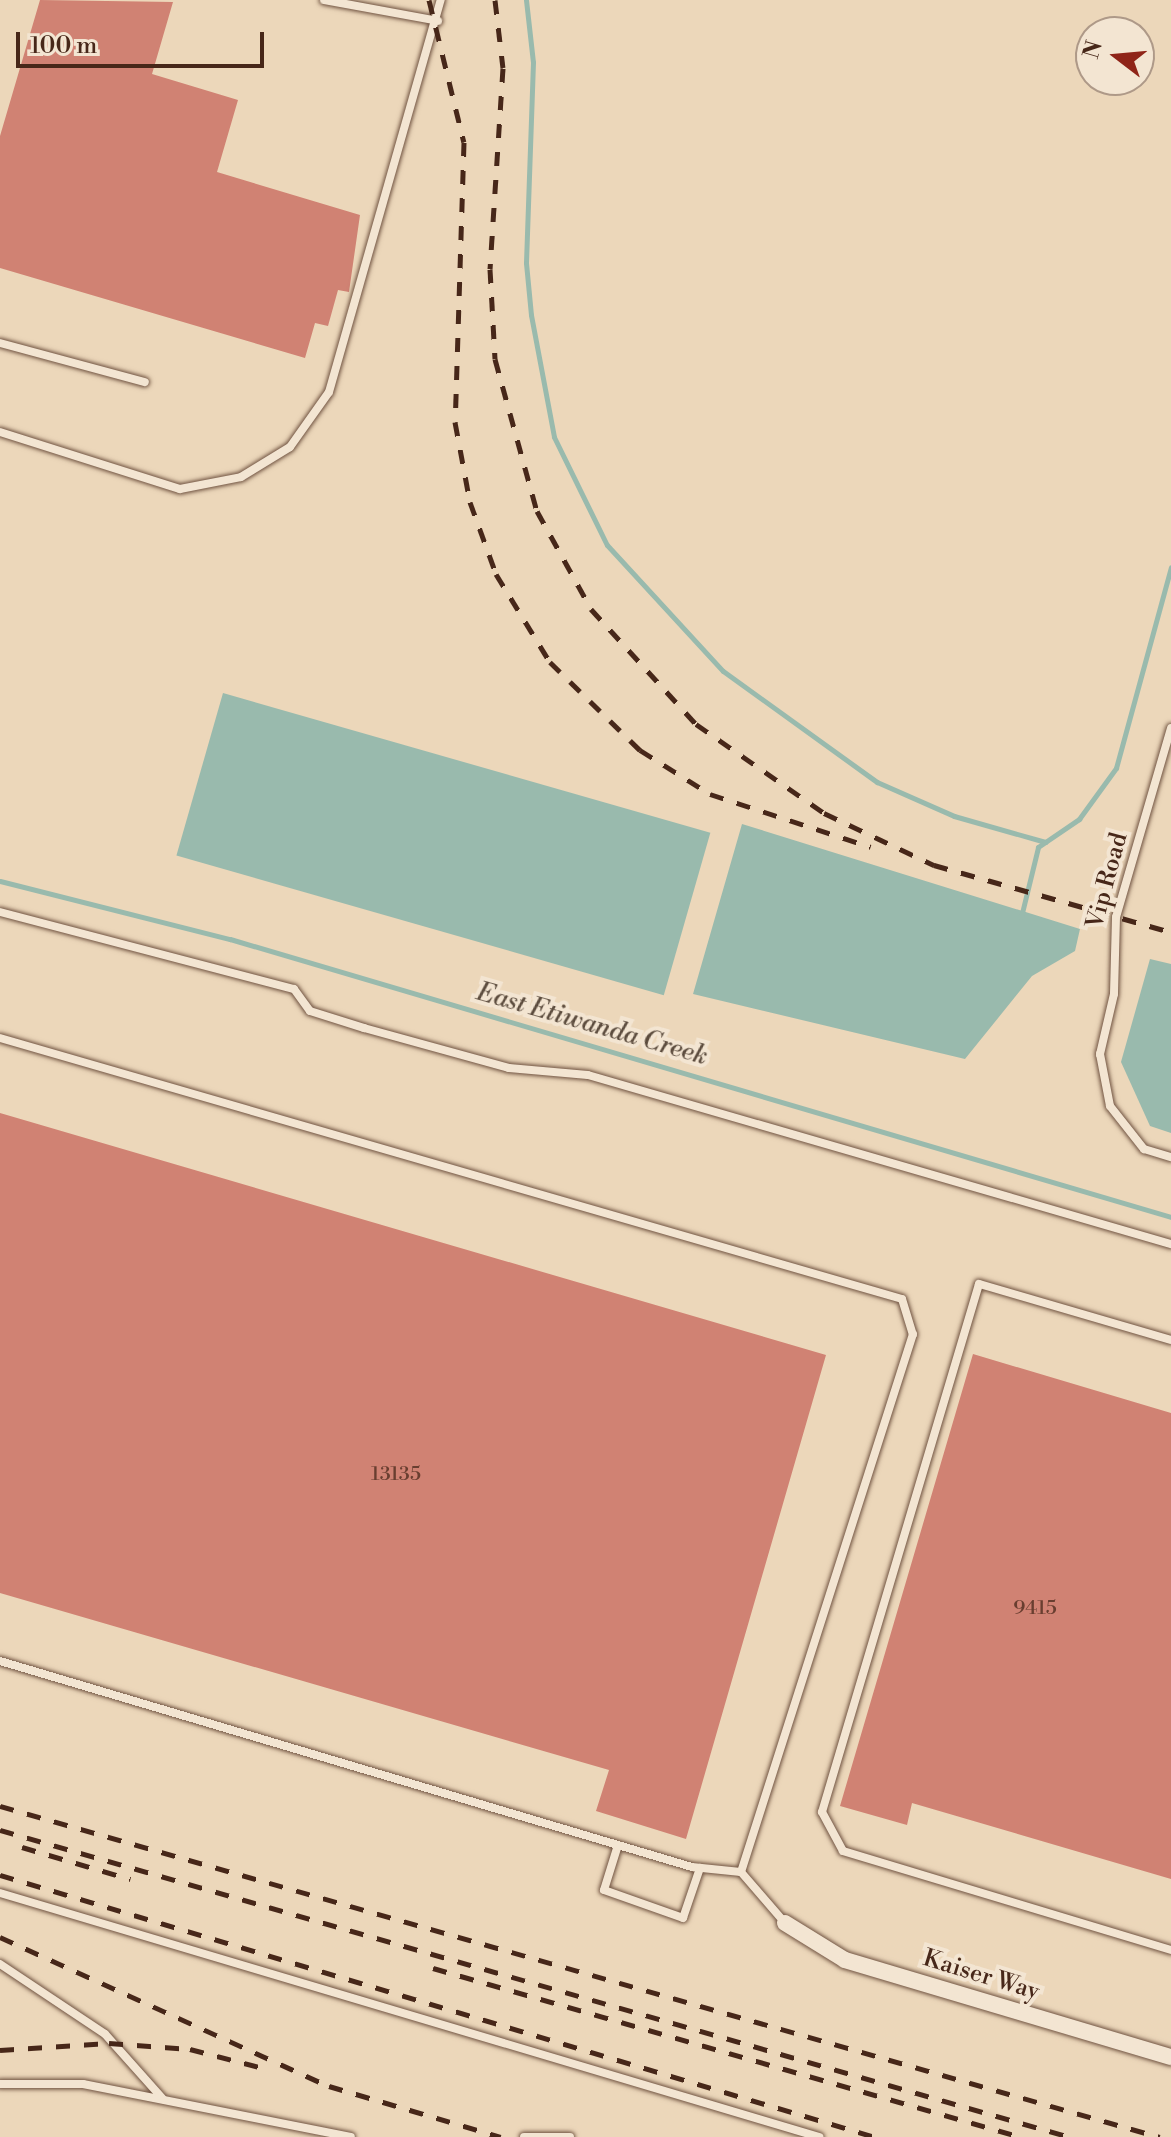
<!DOCTYPE html>
<style>
body{margin:0}
#map{position:relative;width:1171px;height:2137px;overflow:hidden;background:#ecd7ba;font-family:"Libre Bodoni",serif}
div>[style]{position:absolute}
.water>*{inset:0;background:#99baad;transform-origin:0 0}
.stream>*{height:5px;margin:-2.5px;padding:0 2.5px;transform-origin:2.5px;border-radius:2.5px;background:#99baad}
.building>*{inset:0;background:#d08273}
.roads{filter:drop-shadow(0 0 2px #705341) drop-shadow(0 0 2px #705341)}
.service>*{height:8px;margin:-4px;padding:0 4px;transform-origin:4px;border-radius:4px;background:#f3e5d2}
.minor>*{height:16px;margin:-8px;padding:0 8px;transform-origin:8px;border-radius:8px;background:#f3e5d2}
.rail>*{height:5px;margin-top:-2.5px;transform-origin:0;background:repeating-linear-gradient(90deg,#472719 0 14px,transparent 0 28px)}
span{translate:-50% -50%;white-space:nowrap;text-align:center;line-height:1.15;-webkit-text-stroke:8px #f3e5d2;paint-order:stroke}
.number-label{font-size:20px;color:#693e30}
.number-label span{-webkit-text-stroke-width:0}
.street-label{font-size:24px;color:#472719}
.water-label{font-size:26px;color:#5c4c3e;font-style:italic}
.north{position:absolute;left:1075px;top:16px;width:80px;height:80px;box-sizing:border-box;background:#f3e5d2;border:2px solid #ae9988;border-radius:50%;rotate:286deg;font-size:22px;font-weight:700;line-height:32px;text-align:center;color:#472719}
.north::after{content:'';display:block;margin:auto;width:28px;height:36px;background:#8f2418;clip-path:polygon(50% 0,100% 100%,50% 72%,0 100%)}
.scale{position:absolute;left:16px;top:32px;width:248px;height:36px;box-sizing:border-box;border:4px solid #472719;border-top:0;padding-left:10px;font-size:24px;line-height:28px;white-space:nowrap;color:#472719;-webkit-text-stroke:6px #f3e5d2;paint-order:stroke}
</style>
<div id="map">
<div class="water">
<div style="left:223px;top:693px;width:507px;height:169px;rotate:16deg"></div>
<div style="clip-path:polygon(742px 824px,1080px 929px,1075px 951px,1032px 976px,965px 1059px,693px 994px)"></div>
<div style="clip-path:polygon(1150px 959px,1171px 964px,1171px 1133px,1150px 1126px,1121px 1062px)"></div>
</div>
<div class="stream">
<div style="left:526px;top:0;width:62px;rotate:83.6deg"></div>
<div style="left:533px;top:62px;width:201px;rotate:92deg"></div>
<div style="left:526px;top:263px;width:52px;rotate:84.5deg"></div>
<div style="left:531px;top:315px;width:124px;rotate:79.3deg"></div>
<div style="left:554px;top:437px;width:120px;rotate:63.9deg"></div>
<div style="left:607px;top:545px;width:171px;rotate:47.4deg"></div>
<div style="left:723px;top:671px;width:190px;rotate:35.8deg"></div>
<div style="left:877px;top:782px;width:84px;rotate:23.8deg"></div>
<div style="left:954px;top:816px;width:95px;rotate:15.9deg"></div>
<div style="left:0;top:881px;width:237px;rotate:14.2deg"></div>
<div style="left:230px;top:939px;width:981px;rotate:16.46deg"></div>
<div style="left:1021px;top:917px;width:72px;rotate:-76.3deg"></div>
<div style="left:1038px;top:847px;width:50px;rotate:-34.3deg"></div>
<div style="left:1079px;top:819px;width:63px;rotate:-54deg"></div>
<div style="left:1116px;top:768px;width:208px;rotate:-74.7deg"></div>
</div>
<div class="building">
<div style="clip-path:polygon(40px 0,173px 2px,152px 74px,238px 100px,217px 172px,360px 215px,349px 292px,338px 290px,328px 326px,315px 323px,305px 358px,0 268px,0 136px)"></div>
<div style="clip-path:polygon(0 1113px,826px 1355px,686px 1839px,596px 1811px,609px 1770px,0 1593px)"></div>
<div style="clip-path:polygon(973px 1354px,1171px 1413px,1171px 1879px,912px 1803px,907px 1825px,840px 1806px)"></div>
</div>
<div class="roads">
<div class="service">
<div style="left:324px;top:0;width:116px;rotate:10.4deg"></div>
<div style="left:0;top:343px;width:150px;rotate:15.1deg"></div>
<div style="left:0;top:432px;width:189px;rotate:17.6deg"></div>
<div style="left:180px;top:489px;width:62px;rotate:-11.1deg"></div>
<div style="left:241px;top:477px;width:57px;rotate:-31.5deg"></div>
<div style="left:290px;top:447px;width:67px;rotate:-54.7deg"></div>
<div style="left:329px;top:392px;width:408px;rotate:-74.1deg"></div>
<div style="left:1171px;top:728px;width:197px;rotate:106.2deg"></div>
<div style="left:1116px;top:917px;width:77px;rotate:91.5deg"></div>
<div style="left:1114px;top:994px;width:62px;rotate:103.1deg"></div>
<div style="left:1100px;top:1054px;width:53px;rotate:79.1deg"></div>
<div style="left:1110px;top:1106px;width:55px;rotate:51.7deg"></div>
<div style="left:1144px;top:1149px;width:28px;rotate:17deg"></div>
<div style="left:0;top:912px;width:304px;rotate:14.7deg"></div>
<div style="left:294px;top:989px;width:27px;rotate:54deg"></div>
<div style="left:310px;top:1011px;width:57px;rotate:17.5deg"></div>
<div style="left:364px;top:1028px;width:150px;rotate:15.4deg"></div>
<div style="left:509px;top:1068px;width:79px;rotate:5.1deg"></div>
<div style="left:588px;top:1075px;width:607px;rotate:16.17deg"></div>
<div style="left:0;top:1038px;width:939px;rotate:16.14deg"></div>
<div style="left:902px;top:1299px;width:37px;rotate:73deg"></div>
<div style="left:913px;top:1334px;width:565px;rotate:107.73deg"></div>
<div style="left:741px;top:1872px;width:67px;rotate:49.2deg"></div>
<div style="left:1171px;top:1340px;width:200px;rotate:-163.7deg"></div>
<div style="left:979px;top:1284px;width:551px;rotate:106.56deg"></div>
<div style="left:822px;top:1812px;width:44px;rotate:61.7deg"></div>
<div style="left:843px;top:1851px;width:343px;rotate:16.8deg"></div>
<div style="left:0;top:1661px;width:722px;rotate:16.58deg"></div>
<div style="left:692px;top:1867px;width:49px;rotate:5.8deg"></div>
<div style="left:618px;top:1845px;width:47px;rotate:107.3deg"></div>
<div style="left:604px;top:1890px;width:84px;rotate:19.5deg"></div>
<div style="left:683px;top:1918px;width:53px;rotate:-71.2deg"></div>
<div style="left:0;top:1893px;width:855px;rotate:16.59deg"></div>
<div style="left:0;top:1964px;width:126px;rotate:33.7deg"></div>
<div style="left:105px;top:2034px;width:87px;rotate:48.3deg"></div>
<div style="left:0;top:2084px;width:83px"></div>
<div style="left:83px;top:2084px;width:273px;rotate:11.2deg"></div>
<div style="left:524px;top:2137px;width:46px"></div>
</div>
<div class="minor">
<div style="left:785px;top:1923px;width:70px;rotate:31.7deg"></div>
<div style="left:845px;top:1960px;width:340px;rotate:16.6deg"></div>
</div>
</div>
<div class="rail">
<div style="left:429px;top:0;width:146px;rotate:76.2deg"></div>
<div style="left:464px;top:142px;width:280px;rotate:91.8deg"></div>
<div style="left:455px;top:422px;width:81px;rotate:79.4deg"></div>
<div style="left:470px;top:502px;width:77px;rotate:70.1deg"></div>
<div style="left:496px;top:574px;width:103px;rotate:58.5deg"></div>
<div style="left:550px;top:662px;width:126px;rotate:44.4deg"></div>
<div style="left:640px;top:750px;width:83px;rotate:32.2deg"></div>
<div style="left:710px;top:794px;width:169px;rotate:18.2deg"></div>
<div style="left:495px;top:0;width:68px;rotate:83.3deg"></div>
<div style="left:503px;top:68px;width:201px;rotate:93.7deg"></div>
<div style="left:490px;top:269px;width:90px;rotate:86.8deg"></div>
<div style="left:495px;top:359px;width:158px;rotate:74.6deg"></div>
<div style="left:537px;top:511px;width:112px;rotate:61.1deg"></div>
<div style="left:591px;top:609px;width:156px;rotate:47.6deg"></div>
<div style="left:696px;top:724px;width:156px;rotate:34.8deg"></div>
<div style="left:824px;top:813px;width:122px;rotate:25.3deg"></div>
<div style="left:934px;top:865px;width:246px;rotate:15.8deg"></div>
<div style="left:0;top:1806px;width:1206px;rotate:15.93deg"></div>
<div style="left:0;top:1830px;width:1113px;rotate:16.01deg"></div>
<div style="left:22px;top:1847px;width:113px;rotate:16.5deg"></div>
<div style="left:0;top:1875px;width:913px;rotate:16.67deg"></div>
<div style="left:0;top:1937px;width:361px;rotate:24.4deg"></div>
<div style="left:329px;top:2086px;width:179px;rotate:16.5deg"></div>
<div style="left:433px;top:1968px;width:612px;rotate:16.04deg"></div>
<div style="left:0;top:2050px;width:109px;rotate:-3.7deg"></div>
<div style="left:109px;top:2043px;width:81px;rotate:4.2deg"></div>
<div style="left:190px;top:2049px;width:75px;rotate:14.6deg"></div>
</div>
<div class="number-label">
<span style="left:396px;top:1474px">13135</span>
<span style="left:1035px;top:1608px">9415</span>
</div>
<div class="street-label">
<span style="left:1108px;top:881px;rotate:-75deg">Vip Road</span>
<span style="left:981px;top:1976px;rotate:17deg">Kaiser Way</span>
</div>
<div class="water-label">
<span style="left:592px;top:1025px;rotate:16deg">East Etiwanda Creek</span>
</div>
<div class="north">N</div>
<div class="scale">100 m</div>
</div>
